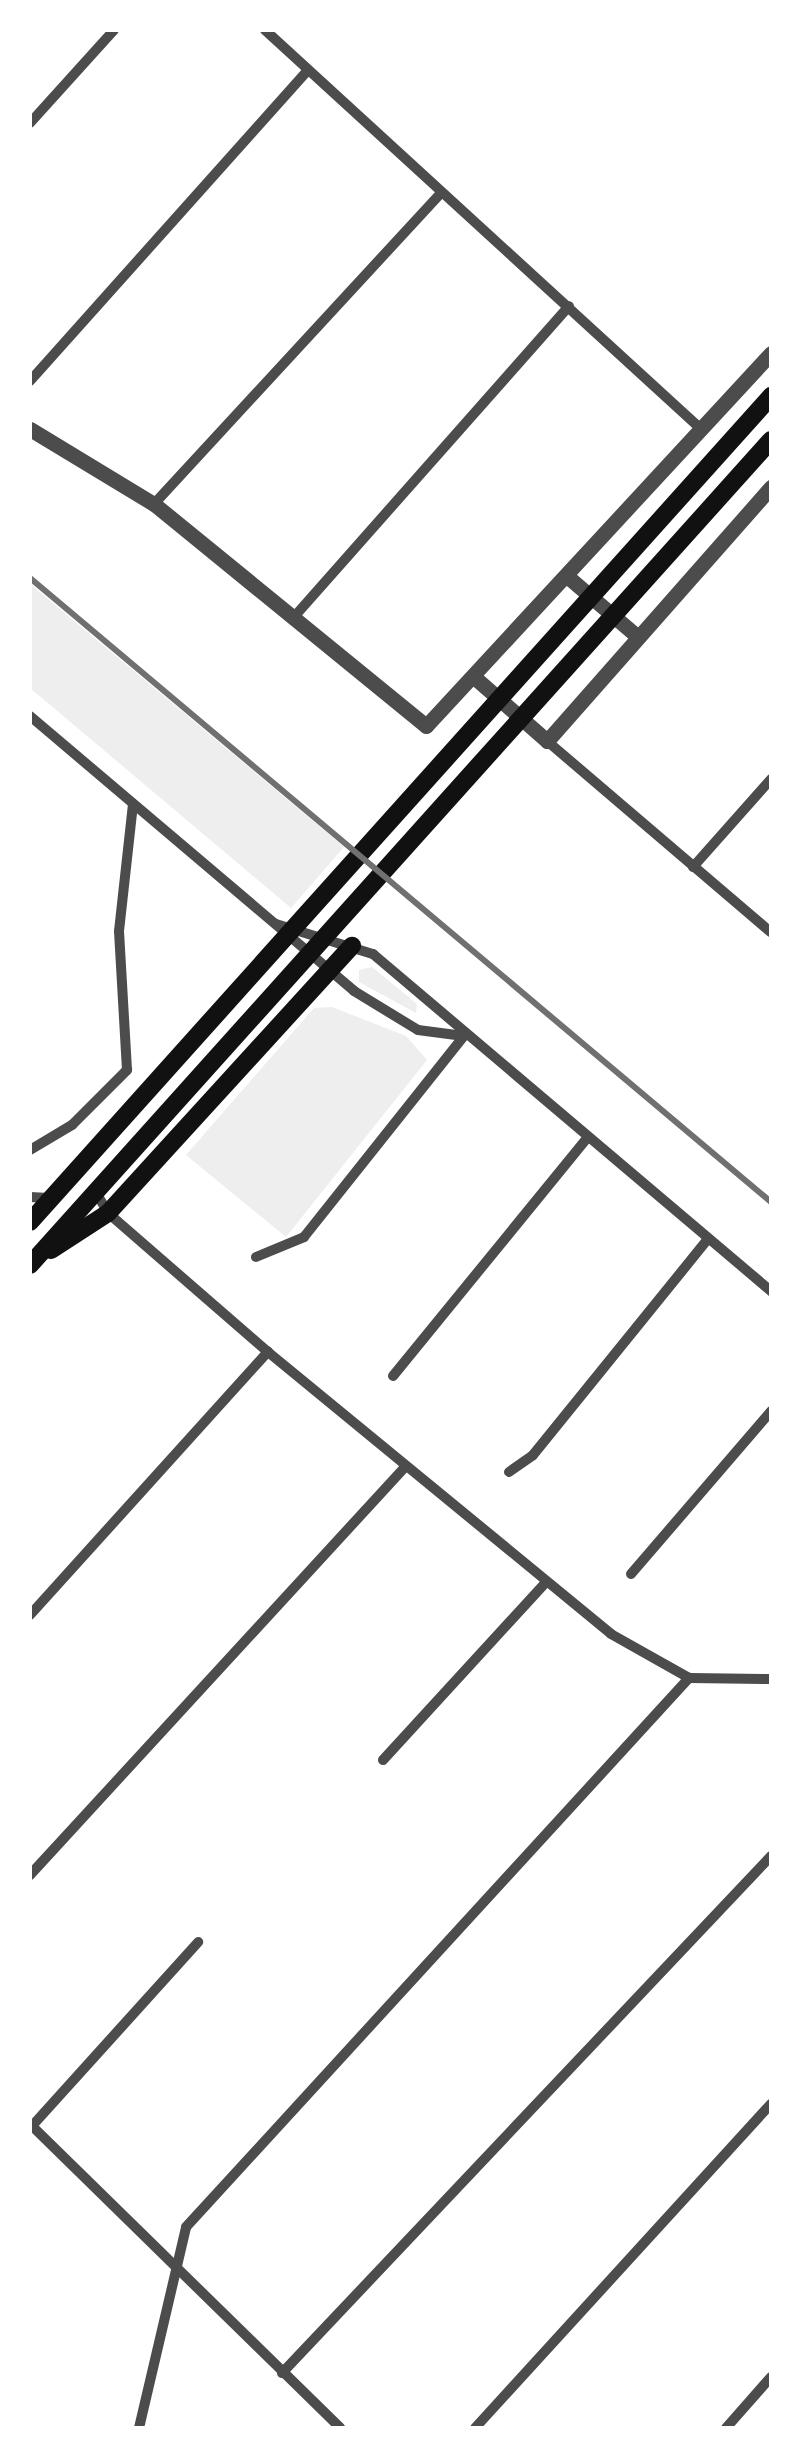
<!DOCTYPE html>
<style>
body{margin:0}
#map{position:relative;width:801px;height:2458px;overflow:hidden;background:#fff;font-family:Inter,sans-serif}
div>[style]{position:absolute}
.green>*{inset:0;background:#eee}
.minor>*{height:10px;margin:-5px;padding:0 5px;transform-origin:5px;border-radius:5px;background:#4c4c4c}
.tertiary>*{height:15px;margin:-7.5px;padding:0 7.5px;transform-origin:7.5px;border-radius:7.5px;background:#4c4c4c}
.secondary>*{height:18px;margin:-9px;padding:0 9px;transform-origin:9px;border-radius:9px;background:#111}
.rail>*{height:6px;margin:-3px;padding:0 3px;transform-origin:3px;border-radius:3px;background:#707070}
span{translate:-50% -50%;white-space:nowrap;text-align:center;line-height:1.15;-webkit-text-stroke:10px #fff;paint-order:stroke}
.frame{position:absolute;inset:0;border:32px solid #fff;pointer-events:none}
</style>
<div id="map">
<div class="green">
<div style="clip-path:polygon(30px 584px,344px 847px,291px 908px,30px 688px)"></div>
<div style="clip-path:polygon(372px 967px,417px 1004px,416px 1013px,359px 982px,359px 970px)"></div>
<div style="clip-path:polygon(332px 1007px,406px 1036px,427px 1060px,286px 1237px,186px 1155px,314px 1008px)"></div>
</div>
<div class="minor">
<div style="left:265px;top:30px;width:591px;rotate:42.46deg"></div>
<div style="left:30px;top:123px;width:125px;rotate:-47.9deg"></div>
<div style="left:30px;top:381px;width:417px;rotate:-48.2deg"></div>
<div style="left:154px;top:504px;width:422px;rotate:-47.3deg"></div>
<div style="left:294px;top:617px;width:415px;rotate:-48.5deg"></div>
<div style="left:30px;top:716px;width:425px;rotate:40.3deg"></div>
<div style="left:354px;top:991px;width:75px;rotate:31.4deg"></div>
<div style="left:418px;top:1030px;width:46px;rotate:7.4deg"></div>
<div style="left:547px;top:741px;width:294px;rotate:40.5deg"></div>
<div style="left:693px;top:867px;width:118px;rotate:-48.4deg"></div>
<div style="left:276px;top:924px;width:102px;rotate:17.2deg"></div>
<div style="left:373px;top:954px;width:522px;rotate:40.26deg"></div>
<div style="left:30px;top:1150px;width:49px;rotate:-30.8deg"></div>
<div style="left:72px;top:1125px;width:78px;rotate:-45deg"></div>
<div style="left:127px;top:1070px;width:139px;rotate:-93.3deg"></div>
<div style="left:119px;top:931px;width:128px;rotate:-83.7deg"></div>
<div style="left:95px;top:1191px;width:26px;rotate:59deg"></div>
<div style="left:108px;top:1213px;width:212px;rotate:41deg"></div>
<div style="left:268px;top:1352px;width:444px;rotate:39.4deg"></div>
<div style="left:611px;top:1634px;width:90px;rotate:29.4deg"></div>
<div style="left:689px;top:1678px;width:82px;rotate:0.7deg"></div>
<div style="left:30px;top:1197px;width:19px;rotate:3deg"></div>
<div style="left:256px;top:1257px;width:52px;rotate:-22.6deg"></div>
<div style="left:304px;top:1237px;width:257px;rotate:-51.5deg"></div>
<div style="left:393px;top:1376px;width:307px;rotate:-50.8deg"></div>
<div style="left:509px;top:1472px;width:29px;rotate:-35deg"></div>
<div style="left:533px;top:1455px;width:278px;rotate:-51deg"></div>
<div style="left:631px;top:1574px;width:215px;rotate:-49.3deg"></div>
<div style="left:30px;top:1615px;width:355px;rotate:-47.9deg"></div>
<div style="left:383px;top:1760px;width:239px;rotate:-47.5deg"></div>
<div style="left:30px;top:1875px;width:554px;rotate:-47.41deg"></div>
<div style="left:30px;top:2124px;width:434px;rotate:44.4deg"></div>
<div style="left:32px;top:2126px;width:248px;rotate:-47.9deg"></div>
<div style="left:282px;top:2373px;width:712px;rotate:-46.59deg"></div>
<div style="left:139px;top:2428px;width:206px;rotate:-76.8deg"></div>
<div style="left:186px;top:2227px;width:745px;rotate:-47.5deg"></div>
<div style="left:475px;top:2428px;width:439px;rotate:-47.6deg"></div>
<div style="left:726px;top:2428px;width:68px;rotate:-48.6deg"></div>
</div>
<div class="tertiary">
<div style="left:30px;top:429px;width:145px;rotate:31.2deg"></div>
<div style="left:154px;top:504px;width:351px;rotate:39.2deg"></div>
<div style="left:426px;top:726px;width:508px;rotate:-47.23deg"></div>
<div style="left:568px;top:577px;width:92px;rotate:40.6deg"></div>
<div style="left:474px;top:677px;width:97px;rotate:41.2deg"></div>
<div style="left:547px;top:741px;width:339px;rotate:-48.6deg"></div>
</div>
<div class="secondary">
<div style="left:30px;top:1222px;width:1110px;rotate:-48.1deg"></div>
<div style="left:51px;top:1250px;width:68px;rotate:-33deg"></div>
<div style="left:108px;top:1213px;width:362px;rotate:-47.6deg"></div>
<div style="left:30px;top:1265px;width:1109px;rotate:-48.07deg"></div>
</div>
<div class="rail">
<div style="left:30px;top:578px;width:969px;rotate:40.1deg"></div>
</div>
<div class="frame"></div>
</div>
